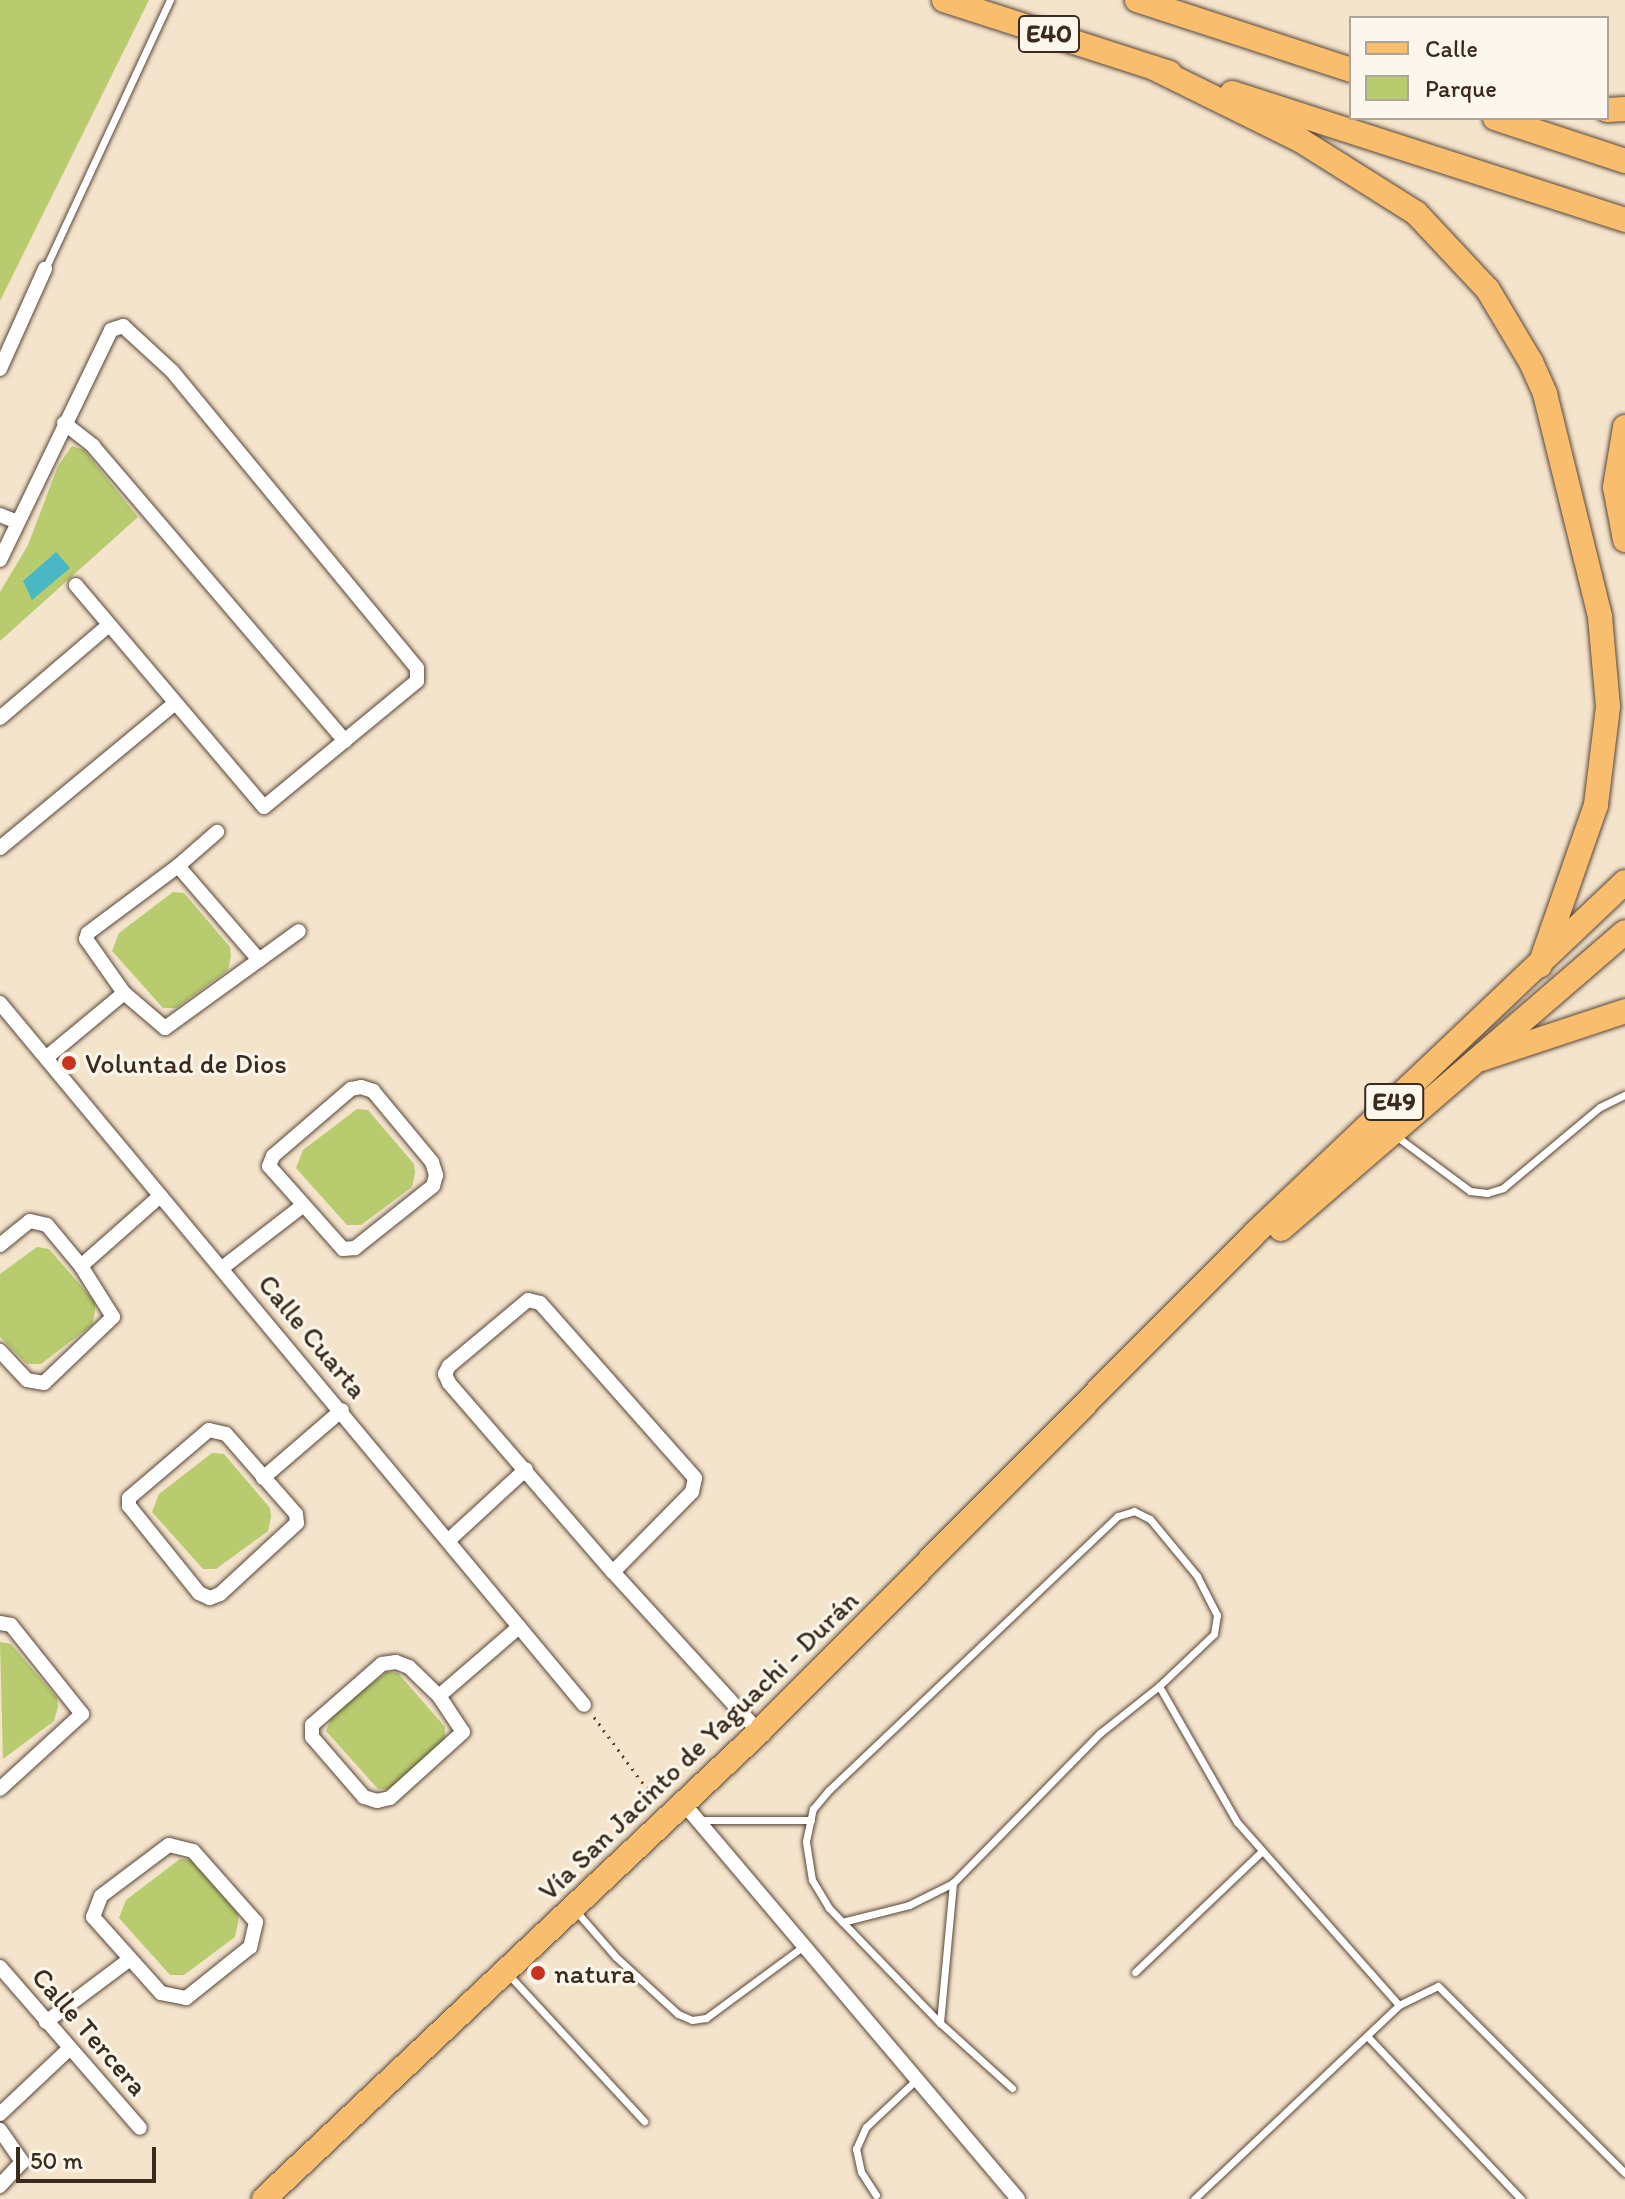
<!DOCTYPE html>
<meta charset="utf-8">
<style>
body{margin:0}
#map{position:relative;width:1625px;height:2199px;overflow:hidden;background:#f5e4cc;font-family:Itim,sans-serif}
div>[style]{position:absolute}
.green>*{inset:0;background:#b8cb6e}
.water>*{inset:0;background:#4ab7c5}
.path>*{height:3px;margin-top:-1.5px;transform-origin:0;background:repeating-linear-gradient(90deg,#574638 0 2px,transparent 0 8px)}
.roads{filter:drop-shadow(0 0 2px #574638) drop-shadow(0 0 2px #574638)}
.service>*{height:7px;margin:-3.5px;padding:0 3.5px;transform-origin:3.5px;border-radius:3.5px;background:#fff}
.minor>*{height:14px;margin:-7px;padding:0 7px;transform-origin:7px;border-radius:7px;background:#fff}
.primary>*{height:24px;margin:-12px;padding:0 12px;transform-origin:12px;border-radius:12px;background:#f9be6d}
.trunk>*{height:24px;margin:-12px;padding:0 12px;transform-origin:12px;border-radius:12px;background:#f9be6d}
.dots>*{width:22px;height:22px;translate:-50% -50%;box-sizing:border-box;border:4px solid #fbf7ec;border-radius:50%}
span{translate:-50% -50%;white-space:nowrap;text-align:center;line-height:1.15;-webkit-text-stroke:6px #fbf7ec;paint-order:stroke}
.shield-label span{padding:2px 6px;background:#fbf7ec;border:2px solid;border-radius:6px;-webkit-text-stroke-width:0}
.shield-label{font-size:26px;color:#3b2a1e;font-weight:700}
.poi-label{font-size:28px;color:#3b2a1e}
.left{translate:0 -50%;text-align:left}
.street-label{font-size:28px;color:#3b2a1e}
.legend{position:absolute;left:1349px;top:16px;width:260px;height:104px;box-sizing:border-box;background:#fbf7ec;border:2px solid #aea59a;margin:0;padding:10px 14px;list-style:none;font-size:24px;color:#3b2a1e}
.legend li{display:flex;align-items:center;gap:16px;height:40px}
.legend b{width:40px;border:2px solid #aea59a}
.scale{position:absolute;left:16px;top:2147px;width:140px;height:36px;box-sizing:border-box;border:4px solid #3b2a1e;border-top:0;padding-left:10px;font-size:24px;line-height:28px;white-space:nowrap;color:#3b2a1e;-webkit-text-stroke:6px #fbf7ec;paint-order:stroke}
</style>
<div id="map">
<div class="green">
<div style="clip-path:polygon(0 0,149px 0,0 301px)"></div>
<div style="clip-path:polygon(72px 446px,84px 450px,138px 517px,0 641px,0 592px,28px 545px,58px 466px)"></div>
<div style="clip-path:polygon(173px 892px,184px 893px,230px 947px,231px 956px,228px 970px,176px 1008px,163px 1008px,112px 951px,119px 933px)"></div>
<div style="clip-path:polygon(357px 1109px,368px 1110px,414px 1164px,415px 1173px,412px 1187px,361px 1225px,347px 1225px,296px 1168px,303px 1150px)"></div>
<div style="clip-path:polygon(37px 1247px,49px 1249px,95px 1302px,95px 1312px,92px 1325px,41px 1364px,27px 1364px,0 1337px,0 1274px)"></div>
<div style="clip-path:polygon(212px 1453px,224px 1454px,270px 1508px,271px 1517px,268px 1531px,216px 1569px,203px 1569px,152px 1512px,159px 1494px)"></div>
<div style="clip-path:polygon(0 1642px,11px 1644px,57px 1698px,58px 1707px,54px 1721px,3px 1759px)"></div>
<div style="clip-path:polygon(387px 1672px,398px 1673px,445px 1727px,445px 1736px,442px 1750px,391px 1789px,378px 1789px,326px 1731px,333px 1713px)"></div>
<div style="clip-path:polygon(180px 1859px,191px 1860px,238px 1914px,238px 1923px,235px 1937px,184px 1975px,170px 1975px,119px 1918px,126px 1900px)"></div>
</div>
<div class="water">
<div style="clip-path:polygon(56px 552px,70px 568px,32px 600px,23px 581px)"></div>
</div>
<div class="path">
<div style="left:594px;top:1717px;width:104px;rotate:53.6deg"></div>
</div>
<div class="roads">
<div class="service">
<div style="left:45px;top:269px;width:297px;rotate:-65.1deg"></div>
<div style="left:1396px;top:1136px;width:92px;rotate:36.6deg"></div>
<div style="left:1470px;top:1191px;width:17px;rotate:7deg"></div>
<div style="left:1487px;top:1193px;width:17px;rotate:-17deg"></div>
<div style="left:1503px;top:1188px;width:126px;rotate:-39.9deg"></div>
<div style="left:1600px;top:1107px;width:28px;rotate:-26deg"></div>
<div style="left:700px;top:1820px;width:111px"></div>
<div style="left:575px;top:1910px;width:62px;rotate:48.9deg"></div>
<div style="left:616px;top:1957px;width:84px;rotate:42.6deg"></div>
<div style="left:678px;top:2014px;width:15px;rotate:23deg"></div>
<div style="left:692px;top:2020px;width:14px;rotate:-8deg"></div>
<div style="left:706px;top:2018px;width:123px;rotate:-36.4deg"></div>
<div style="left:842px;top:1922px;width:69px;rotate:-14.2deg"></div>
<div style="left:909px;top:1905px;width:49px;rotate:-26.6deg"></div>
<div style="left:953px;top:1883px;width:210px;rotate:-45.6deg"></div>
<div style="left:1100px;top:1733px;width:75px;rotate:-38.5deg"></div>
<div style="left:1135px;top:1972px;width:174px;rotate:-43.6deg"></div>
<div style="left:507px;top:1973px;width:202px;rotate:47.2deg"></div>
<div style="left:940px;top:2023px;width:141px;rotate:-84.7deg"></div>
<div style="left:1367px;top:2036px;width:224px;rotate:46.6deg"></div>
<div style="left:1012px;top:2088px;width:97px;rotate:-137.9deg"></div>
<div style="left:940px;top:2023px;width:160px;rotate:-134deg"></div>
<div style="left:829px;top:1908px;width:33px;rotate:-121deg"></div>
<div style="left:812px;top:1880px;width:39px;rotate:-99deg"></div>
<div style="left:806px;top:1841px;width:33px;rotate:-78deg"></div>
<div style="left:813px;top:1809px;width:25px;rotate:-50deg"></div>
<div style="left:829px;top:1790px;width:398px;rotate:-43.5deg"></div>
<div style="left:1118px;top:1516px;width:17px;rotate:-17deg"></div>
<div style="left:1134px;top:1511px;width:18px;rotate:27deg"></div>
<div style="left:1150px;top:1519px;width:74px;rotate:50.5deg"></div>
<div style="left:1197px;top:1576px;width:44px;rotate:62.9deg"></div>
<div style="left:1217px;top:1615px;width:19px;rotate:99deg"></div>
<div style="left:1214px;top:1634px;width:76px;rotate:136.6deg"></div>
<div style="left:1159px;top:1686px;width:157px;rotate:60.2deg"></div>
<div style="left:1237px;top:1822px;width:244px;rotate:48.5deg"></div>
<div style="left:876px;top:2195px;width:27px;rotate:-123deg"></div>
<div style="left:861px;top:2172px;width:24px;rotate:-102deg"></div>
<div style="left:856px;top:2149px;width:24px;rotate:-66deg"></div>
<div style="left:866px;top:2127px;width:70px;rotate:-43.3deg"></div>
<div style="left:1194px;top:2199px;width:282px;rotate:-43.4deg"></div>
<div style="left:1399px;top:2005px;width:43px;rotate:-26deg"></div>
<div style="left:1438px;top:1986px;width:264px;rotate:45deg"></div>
</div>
<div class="minor">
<div style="left:0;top:369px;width:110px;rotate:-65.8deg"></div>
<div style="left:64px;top:423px;width:37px;rotate:38deg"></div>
<div style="left:93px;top:446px;width:388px;rotate:49.5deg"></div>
<div style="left:0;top:515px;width:16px;rotate:22deg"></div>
<div style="left:0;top:560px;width:255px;rotate:-64.2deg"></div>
<div style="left:111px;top:330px;width:13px;rotate:-18deg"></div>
<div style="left:123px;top:326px;width:67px;rotate:42.6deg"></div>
<div style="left:172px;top:371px;width:385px;rotate:50.5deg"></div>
<div style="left:417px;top:668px;width:13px;rotate:90deg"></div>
<div style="left:417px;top:681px;width:198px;rotate:140.5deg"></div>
<div style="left:264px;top:807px;width:291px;rotate:-130.3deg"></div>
<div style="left:0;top:718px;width:143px;rotate:-40.5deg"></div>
<div style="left:0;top:848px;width:226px;rotate:-39.6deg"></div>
<div style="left:178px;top:866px;width:124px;rotate:49.2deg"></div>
<div style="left:259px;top:960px;width:116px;rotate:144.1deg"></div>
<div style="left:165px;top:1028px;width:54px;rotate:-139.5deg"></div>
<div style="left:124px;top:993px;width:66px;rotate:-125.1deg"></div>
<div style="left:86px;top:939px;width:6px;rotate:-72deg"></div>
<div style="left:88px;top:933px;width:112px;rotate:-36.7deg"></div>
<div style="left:178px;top:866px;width:52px;rotate:-41.1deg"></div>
<div style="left:259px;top:960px;width:49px;rotate:-35.9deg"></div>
<div style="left:0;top:1003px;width:913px;rotate:50.24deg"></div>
<div style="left:47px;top:1057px;width:100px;rotate:-39.7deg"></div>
<div style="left:361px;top:1087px;width:13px;rotate:18deg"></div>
<div style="left:373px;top:1091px;width:92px;rotate:50.3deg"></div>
<div style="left:432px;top:1162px;width:14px;rotate:73deg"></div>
<div style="left:436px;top:1175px;width:11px;rotate:105deg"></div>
<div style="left:433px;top:1186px;width:100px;rotate:141.5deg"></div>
<div style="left:355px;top:1248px;width:12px;rotate:175deg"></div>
<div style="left:343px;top:1249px;width:111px;rotate:-131.7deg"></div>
<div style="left:269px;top:1166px;width:11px;rotate:-68deg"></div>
<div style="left:273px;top:1156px;width:103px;rotate:-40.7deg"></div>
<div style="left:351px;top:1089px;width:10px;rotate:-11deg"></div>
<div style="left:0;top:1245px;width:38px;rotate:-39deg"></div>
<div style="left:30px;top:1221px;width:17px;rotate:13deg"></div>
<div style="left:47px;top:1225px;width:53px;rotate:50.3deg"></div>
<div style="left:81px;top:1266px;width:60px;rotate:57.9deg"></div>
<div style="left:113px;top:1317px;width:95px;rotate:136.3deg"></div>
<div style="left:44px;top:1383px;width:17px;rotate:-170deg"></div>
<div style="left:27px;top:1380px;width:40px;rotate:-133deg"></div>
<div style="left:81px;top:1266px;width:106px;rotate:-41.5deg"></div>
<div style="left:222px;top:1268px;width:100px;rotate:-37.7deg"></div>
<div style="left:209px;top:1430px;width:17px;rotate:13deg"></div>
<div style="left:226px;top:1434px;width:106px;rotate:48.8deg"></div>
<div style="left:296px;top:1514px;width:9px;rotate:84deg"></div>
<div style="left:297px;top:1523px;width:105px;rotate:137.3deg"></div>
<div style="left:220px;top:1594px;width:11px;rotate:158deg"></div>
<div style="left:210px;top:1598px;width:12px;rotate:-156deg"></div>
<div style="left:199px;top:1593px;width:112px;rotate:-128.8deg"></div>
<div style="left:129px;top:1506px;width:8px;rotate:-90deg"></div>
<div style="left:129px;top:1498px;width:105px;rotate:-40.4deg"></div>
<div style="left:263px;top:1478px;width:104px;rotate:-40.7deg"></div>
<div style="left:450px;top:1539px;width:103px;rotate:-42.6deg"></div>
<div style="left:613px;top:1572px;width:112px;rotate:-45.4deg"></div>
<div style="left:692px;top:1492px;width:14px;rotate:-78deg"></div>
<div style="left:695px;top:1478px;width:234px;rotate:-131.5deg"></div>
<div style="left:540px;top:1303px;width:12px;rotate:-166deg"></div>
<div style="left:528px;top:1300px;width:103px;rotate:140.1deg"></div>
<div style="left:449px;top:1366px;width:9px;rotate:117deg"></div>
<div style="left:445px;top:1374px;width:10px;rotate:66deg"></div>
<div style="left:449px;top:1383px;width:250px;rotate:49.1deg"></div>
<div style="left:613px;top:1572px;width:217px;rotate:47.6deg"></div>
<div style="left:0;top:1623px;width:11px;rotate:10deg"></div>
<div style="left:11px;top:1625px;width:114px;rotate:51.4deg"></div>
<div style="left:82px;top:1714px;width:111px;rotate:137.6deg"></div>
<div style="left:396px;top:1662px;width:14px;rotate:21deg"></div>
<div style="left:409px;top:1667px;width:42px;rotate:44deg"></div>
<div style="left:439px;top:1696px;width:43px;rotate:56.3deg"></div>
<div style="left:463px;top:1732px;width:98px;rotate:137.9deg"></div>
<div style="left:390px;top:1798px;width:13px;rotate:167deg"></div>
<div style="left:377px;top:1801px;width:14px;rotate:-163deg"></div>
<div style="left:364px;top:1797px;width:79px;rotate:-130.9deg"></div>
<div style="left:312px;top:1737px;width:12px;rotate:-90deg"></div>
<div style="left:312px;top:1725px;width:93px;rotate:-41.1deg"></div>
<div style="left:382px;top:1664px;width:14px;rotate:-8deg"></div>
<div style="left:439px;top:1696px;width:106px;rotate:-40.8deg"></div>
<div style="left:684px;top:1804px;width:517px;rotate:49.78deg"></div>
<div style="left:169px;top:1845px;width:25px;rotate:14deg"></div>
<div style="left:193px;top:1851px;width:95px;rotate:48.4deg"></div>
<div style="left:256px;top:1922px;width:26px;rotate:103deg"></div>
<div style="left:250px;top:1947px;width:82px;rotate:141.4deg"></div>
<div style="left:186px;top:1998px;width:25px;rotate:-169deg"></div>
<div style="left:161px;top:1993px;width:102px;rotate:-131.8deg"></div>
<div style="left:93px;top:1917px;width:22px;rotate:-69deg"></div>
<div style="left:101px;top:1896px;width:85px;rotate:-36.9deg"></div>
<div style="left:0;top:1967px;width:213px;rotate:49deg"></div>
<div style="left:46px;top:2022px;width:104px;rotate:-36.8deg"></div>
<div style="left:0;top:2114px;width:95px;rotate:-43.3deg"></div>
<div style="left:0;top:2130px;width:39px;rotate:55deg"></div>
<div style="left:22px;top:2162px;width:33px;rotate:133deg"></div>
</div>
<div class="primary">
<div style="left:1281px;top:1229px;width:454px;rotate:-40.8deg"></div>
<div style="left:264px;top:2199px;width:681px;rotate:-43.33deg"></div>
<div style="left:759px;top:1732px;width:702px;rotate:-45.17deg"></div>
<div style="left:1254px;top:1234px;width:511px;rotate:-43.49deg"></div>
</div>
<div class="trunk">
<div style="left:944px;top:0;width:237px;rotate:17.9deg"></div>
<div style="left:1137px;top:0;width:225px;rotate:18.1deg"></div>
<div style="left:1154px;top:68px;width:163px;rotate:26.3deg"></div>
<div style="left:1300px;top:140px;width:137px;rotate:32.2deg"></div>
<div style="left:1416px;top:213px;width:105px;rotate:46.9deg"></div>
<div style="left:1488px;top:290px;width:84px;rotate:59.2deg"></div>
<div style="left:1531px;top:362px;width:35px;rotate:66deg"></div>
<div style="left:1545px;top:394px;width:230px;rotate:76.1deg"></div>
<div style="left:1600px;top:617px;width:90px;rotate:84.9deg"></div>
<div style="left:1608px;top:707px;width:99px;rotate:97deg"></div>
<div style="left:1596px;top:805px;width:170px;rotate:109.3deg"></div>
<div style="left:1232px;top:93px;width:413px;rotate:17.9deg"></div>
<div style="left:1607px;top:110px;width:18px;rotate:-3deg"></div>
<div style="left:1495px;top:118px;width:137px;rotate:18.3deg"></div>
<div style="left:1625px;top:427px;width:61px;rotate:99.5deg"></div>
<div style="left:1615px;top:487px;width:54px;rotate:79.3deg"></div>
<div style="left:1481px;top:1059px;width:152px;rotate:-18.4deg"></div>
</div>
</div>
<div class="dots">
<div style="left:69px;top:1063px;background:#c8321e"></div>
<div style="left:538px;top:1973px;background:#c8321e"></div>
</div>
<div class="shield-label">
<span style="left:1049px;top:34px">E40</span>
<span style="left:1394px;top:1102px">E49</span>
</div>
<div class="poi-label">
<span class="left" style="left:85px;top:1063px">Voluntad de Dios</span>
<span class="left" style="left:554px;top:1973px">natura</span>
</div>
<div class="street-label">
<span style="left:313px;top:1336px;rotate:50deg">Calle Cuarta</span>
<span style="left:698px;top:1745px;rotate:-44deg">Vía San Jacinto de Yaguachi - Durán</span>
<span style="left:90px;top:2031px;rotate:49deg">Calle Tercera</span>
</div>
<ul class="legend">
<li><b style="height:10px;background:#f9be6d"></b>Calle</li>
<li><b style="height:22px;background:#b8cb6e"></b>Parque</li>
</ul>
<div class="scale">50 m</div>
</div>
